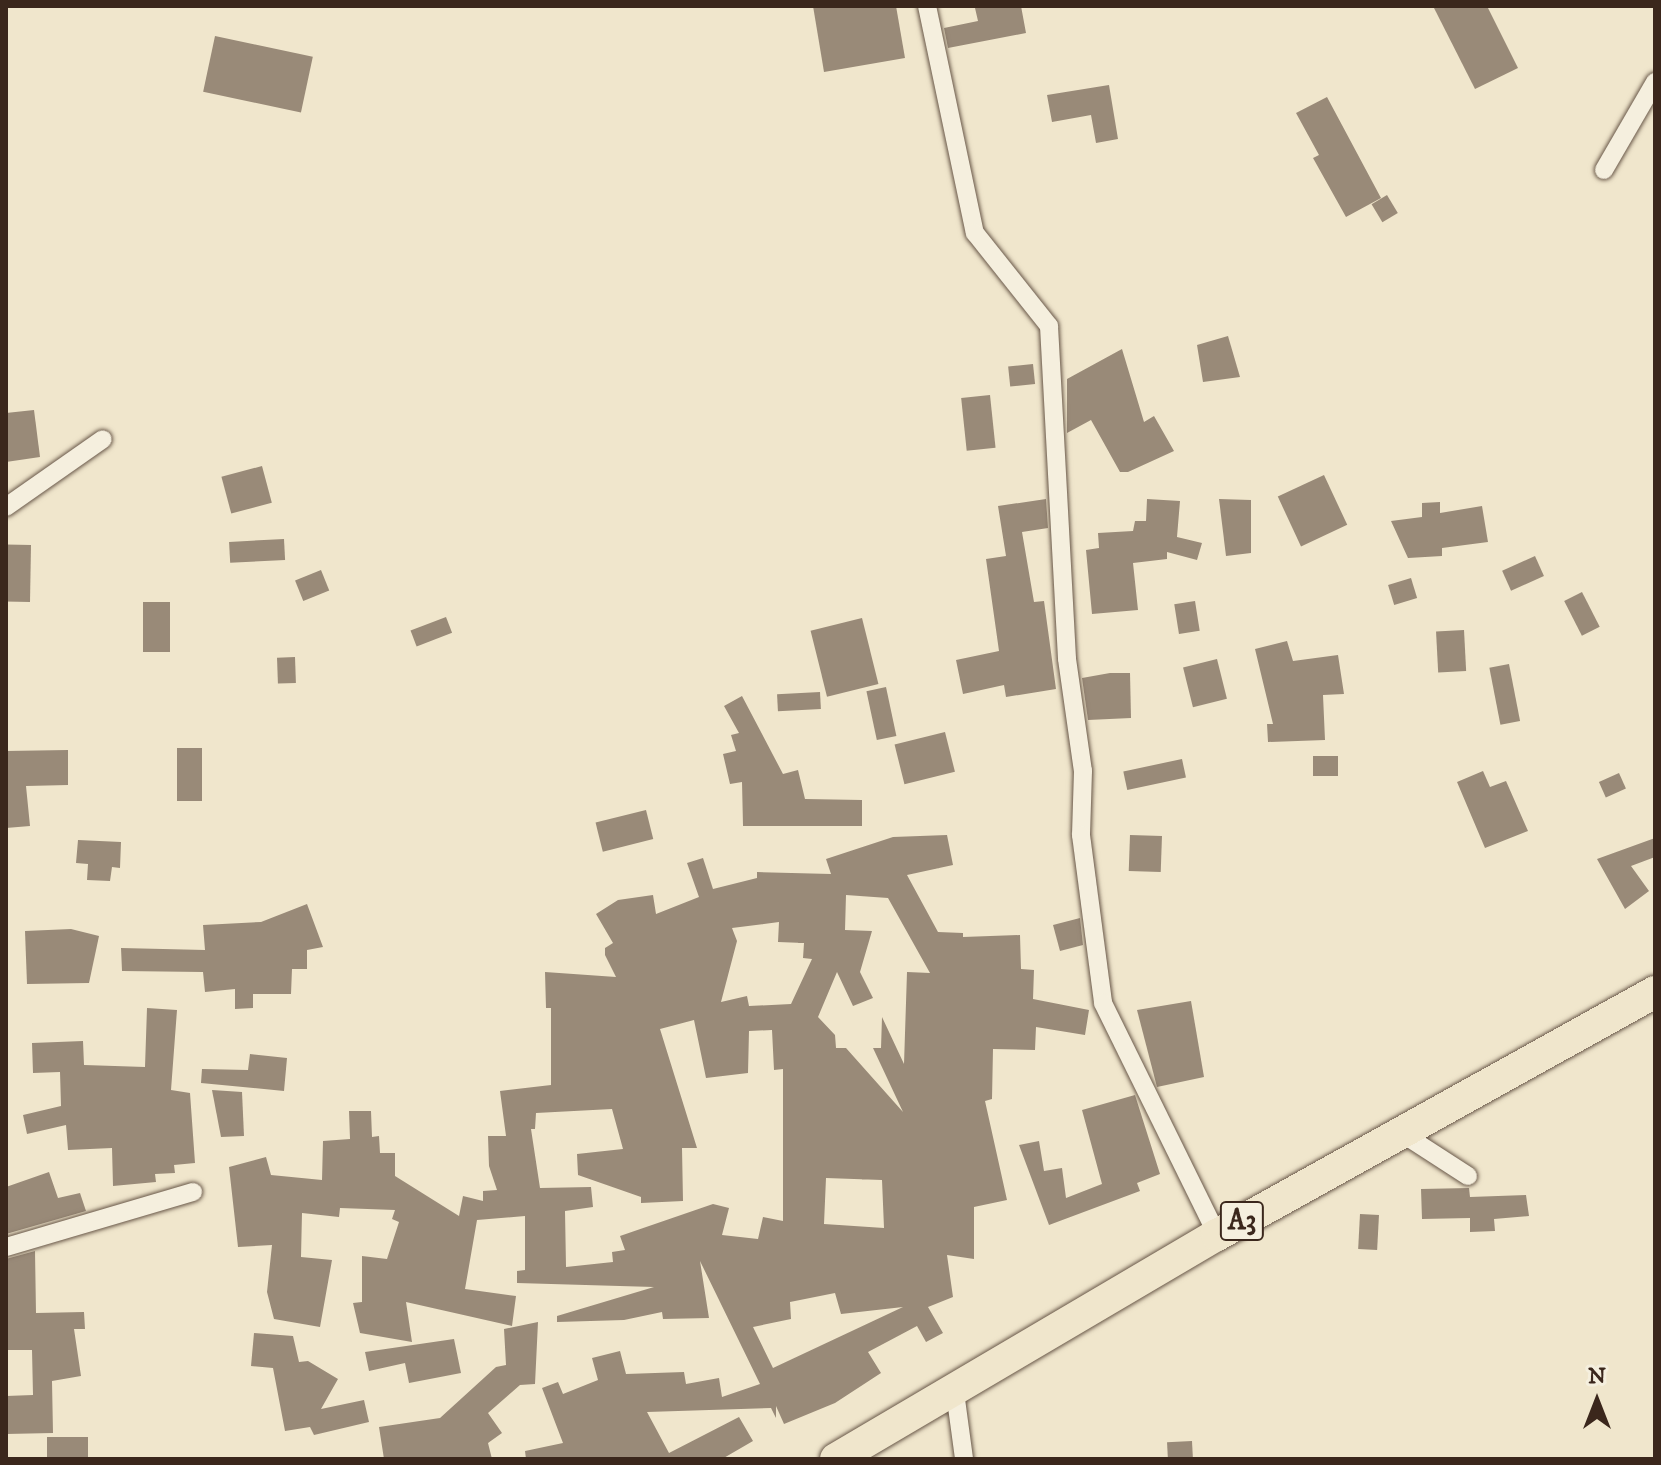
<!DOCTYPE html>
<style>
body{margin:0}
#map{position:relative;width:1661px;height:1465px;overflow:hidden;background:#f0e6cc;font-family:"IM FELL DW Pica",serif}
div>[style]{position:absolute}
.building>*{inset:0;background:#998a78;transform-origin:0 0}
.roads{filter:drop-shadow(0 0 2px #685748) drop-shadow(0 0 2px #685748)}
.minor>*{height:18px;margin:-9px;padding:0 9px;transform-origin:9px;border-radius:9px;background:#f5efde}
.trunk>*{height:32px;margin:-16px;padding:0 16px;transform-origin:16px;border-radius:16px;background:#f0e6cc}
span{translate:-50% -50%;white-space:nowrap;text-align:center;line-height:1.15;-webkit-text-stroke:8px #f5efde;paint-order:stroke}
.shield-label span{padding:2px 6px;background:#f5efde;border:2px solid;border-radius:6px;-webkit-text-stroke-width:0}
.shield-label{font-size:28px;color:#3b271c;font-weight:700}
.frame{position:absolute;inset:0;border:8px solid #3b271c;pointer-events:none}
.north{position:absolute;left:1557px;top:1361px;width:80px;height:80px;-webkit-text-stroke:6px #f5efde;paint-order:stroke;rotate:0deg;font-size:22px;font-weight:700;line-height:32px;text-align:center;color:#3b271c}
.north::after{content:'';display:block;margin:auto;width:28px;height:36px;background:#3b271c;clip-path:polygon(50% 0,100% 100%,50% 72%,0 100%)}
</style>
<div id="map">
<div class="building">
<div style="clip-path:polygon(813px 6px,896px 6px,905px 58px,824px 72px)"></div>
<div style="clip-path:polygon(1021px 6px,1026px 33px,948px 48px,944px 28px,978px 21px,975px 8px)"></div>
<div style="clip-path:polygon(1433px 6px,1487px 6px,1518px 68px,1475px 89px)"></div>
<div style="left:215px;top:36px;width:100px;height:57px;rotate:12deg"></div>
<div style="clip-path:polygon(1109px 85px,1118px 139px,1096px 143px,1091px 115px,1052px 122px,1047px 95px)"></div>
<div style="clip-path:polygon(1327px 97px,1381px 198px,1346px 217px,1313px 158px,1319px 155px,1296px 113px)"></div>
<div style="left:1387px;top:195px;width:21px;height:18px;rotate:59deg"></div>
<div style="clip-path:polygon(1228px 336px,1240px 377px,1203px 382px,1197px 345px)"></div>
<div style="clip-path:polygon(1122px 349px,1144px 422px,1154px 416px,1174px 451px,1128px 472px,1120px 472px,1091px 420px,1067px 433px,1067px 379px)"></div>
<div style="left:1033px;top:364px;width:20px;height:25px;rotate:84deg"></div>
<div style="left:990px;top:395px;width:53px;height:29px;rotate:84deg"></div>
<div style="clip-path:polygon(34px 410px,40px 457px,6px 462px,6px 413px)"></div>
<div style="left:262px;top:466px;width:38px;height:42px;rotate:75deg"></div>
<div style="left:1324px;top:475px;width:55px;height:51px;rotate:65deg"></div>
<div style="clip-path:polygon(1046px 499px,1048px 528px,1022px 532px,1034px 602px,1044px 601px,1056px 689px,1006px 697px,1004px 685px,963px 694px,956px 660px,999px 651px,986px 559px,1006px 556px,998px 506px)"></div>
<div style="clip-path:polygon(1147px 499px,1180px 501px,1177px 537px,1202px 543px,1197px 560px,1167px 552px,1167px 559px,1133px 563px,1138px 610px,1092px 614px,1086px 550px,1099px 548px,1098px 533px,1133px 531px,1135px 521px,1146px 521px)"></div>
<div style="clip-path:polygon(1219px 499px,1251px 500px,1251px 553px,1226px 556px)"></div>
<div style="clip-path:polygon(1440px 502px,1440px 513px,1482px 506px,1488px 542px,1442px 548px,1442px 556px,1408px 558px,1391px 521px,1422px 517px,1422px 503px)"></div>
<div style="left:284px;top:539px;width:21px;height:55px;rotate:87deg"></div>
<div style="left:31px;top:545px;width:57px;height:25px;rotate:91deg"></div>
<div style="left:1535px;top:556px;width:22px;height:36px;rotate:66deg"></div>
<div style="left:321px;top:570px;width:22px;height:28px;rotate:68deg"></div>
<div style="left:1411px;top:578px;width:21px;height:24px;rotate:73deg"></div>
<div style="left:1582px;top:592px;width:39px;height:20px;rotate:63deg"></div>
<div style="left:1195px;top:601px;width:30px;height:21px;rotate:81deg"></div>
<div style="left:143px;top:602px;width:27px;height:50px"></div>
<div style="left:446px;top:617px;width:17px;height:38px;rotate:69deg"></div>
<div style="left:862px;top:618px;width:68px;height:53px;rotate:76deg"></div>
<div style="left:1464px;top:630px;width:41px;height:28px;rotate:87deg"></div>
<div style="clip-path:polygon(1287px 641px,1293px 661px,1338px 655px,1344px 694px,1323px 695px,1325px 740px,1268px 742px,1267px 724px,1273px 724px,1255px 649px)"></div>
<div style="left:295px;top:657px;width:26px;height:18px;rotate:88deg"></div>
<div style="left:1217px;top:659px;width:41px;height:35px;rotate:76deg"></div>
<div style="left:1509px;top:664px;width:58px;height:20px;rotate:79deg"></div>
<div style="clip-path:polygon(1110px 673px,1130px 673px,1131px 718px,1088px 720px,1082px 678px)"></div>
<div style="left:886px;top:687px;width:50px;height:20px;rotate:78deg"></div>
<div style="left:820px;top:692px;width:17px;height:43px;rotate:87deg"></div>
<div style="clip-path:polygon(742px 696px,783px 774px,798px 770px,805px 799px,862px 800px,862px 826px,743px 826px,742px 782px,730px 784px,723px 754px,736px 751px,731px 735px,739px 733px,724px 706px)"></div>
<div style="left:945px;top:732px;width:41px;height:52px;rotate:76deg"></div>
<div style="left:177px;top:748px;width:25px;height:53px"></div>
<div style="clip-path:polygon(68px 750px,68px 785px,26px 786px,30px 826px,6px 828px,6px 751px)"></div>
<div style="left:1338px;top:756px;width:20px;height:25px;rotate:90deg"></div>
<div style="left:1182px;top:759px;width:19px;height:60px;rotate:78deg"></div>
<div style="clip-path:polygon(1483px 771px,1490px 787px,1506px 781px,1528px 831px,1485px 848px,1457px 782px)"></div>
<div style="left:1619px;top:773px;width:17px;height:22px;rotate:66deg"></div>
<div style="left:646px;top:810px;width:30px;height:52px;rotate:76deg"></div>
<div style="clip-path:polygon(evenodd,947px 835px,953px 865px,907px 875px,938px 932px,963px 933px,963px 937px,1020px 935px,1021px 969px,1034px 970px,1033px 999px,1089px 1010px,1085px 1035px,1036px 1027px,1035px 1050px,993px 1049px,992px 1099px,985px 1101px,1007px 1200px,974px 1207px,974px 1259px,947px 1255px,953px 1297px,928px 1307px,943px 1333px,926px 1342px,917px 1326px,868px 1352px,881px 1373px,835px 1403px,784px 1424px,776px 1406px,776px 1418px,771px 1408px,647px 1412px,669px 1453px,739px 1417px,753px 1441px,722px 1459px,526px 1459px,525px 1451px,563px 1443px,542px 1388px,558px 1382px,563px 1394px,598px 1380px,592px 1358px,620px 1351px,626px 1374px,684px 1372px,686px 1384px,719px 1378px,722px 1397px,760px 1384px,700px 1261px,709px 1318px,663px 1319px,662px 1312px,624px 1320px,557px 1322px,557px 1316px,654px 1287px,517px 1283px,517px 1271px,525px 1270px,525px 1216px,477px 1220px,465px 1289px,516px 1296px,512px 1326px,406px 1302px,412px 1342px,360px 1333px,353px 1303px,362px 1302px,362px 1256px,387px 1259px,399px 1222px,392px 1219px,395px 1210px,340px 1208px,339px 1217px,302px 1213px,301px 1257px,332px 1260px,320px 1327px,274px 1319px,267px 1292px,272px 1245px,238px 1247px,229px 1167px,266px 1157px,271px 1175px,322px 1180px,323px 1141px,350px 1139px,349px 1111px,371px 1111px,372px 1137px,379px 1136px,380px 1153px,395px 1153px,395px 1176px,459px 1216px,463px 1196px,483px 1201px,483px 1191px,497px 1190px,489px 1166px,488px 1136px,506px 1136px,500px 1091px,551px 1085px,551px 1008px,546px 1008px,545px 972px,616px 977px,605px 955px,605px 948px,613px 943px,596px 914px,618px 900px,653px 895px,656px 914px,699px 897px,687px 863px,703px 858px,713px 889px,757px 878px,757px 872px,831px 874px,826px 859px,893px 837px,947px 835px,846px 895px,888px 898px,930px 973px,907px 972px,904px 1064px,882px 1017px,881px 1048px,873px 1048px,903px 1112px,846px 1048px,836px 1048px,835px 1035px,818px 1017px,837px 972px,853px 1006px,873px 998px,860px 972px,872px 931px,845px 930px,846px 895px,947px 835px,779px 922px,778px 942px,804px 943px,803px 958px,812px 959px,791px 1004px,749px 1006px,747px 996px,721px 1002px,737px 941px,732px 928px,779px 922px,947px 835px,694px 1020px,706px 1078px,748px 1073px,749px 1031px,772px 1030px,774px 1070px,783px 1069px,783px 1221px,763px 1217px,758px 1239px,722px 1235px,729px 1208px,713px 1204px,620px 1236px,625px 1250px,612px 1252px,613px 1262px,566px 1267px,565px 1211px,593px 1207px,591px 1187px,540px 1188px,531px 1129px,535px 1129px,536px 1113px,612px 1109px,623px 1149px,577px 1154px,578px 1175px,641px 1197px,641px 1203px,683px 1201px,682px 1148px,697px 1148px,660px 1029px,694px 1020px,947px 835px,826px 1178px,882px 1180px,884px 1228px,824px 1224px,826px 1178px,947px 835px,835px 1293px,841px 1314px,903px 1307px,773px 1368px,753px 1327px,791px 1319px,790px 1302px,835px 1293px)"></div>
<div style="left:1130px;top:835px;width:32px;height:36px;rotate:2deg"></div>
<div style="clip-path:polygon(1655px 838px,1655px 857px,1631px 866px,1649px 891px,1625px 909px,1597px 859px)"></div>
<div style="clip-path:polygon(78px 840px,121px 842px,120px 868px,112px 867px,110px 881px,87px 880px,88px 864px,76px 863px)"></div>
<div style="clip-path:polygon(307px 904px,323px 947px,307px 950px,307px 969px,292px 969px,291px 994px,253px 994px,253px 1008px,235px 1009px,235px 989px,205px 992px,203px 972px,122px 971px,121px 948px,205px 950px,203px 925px,261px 922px)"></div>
<div style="clip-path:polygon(1080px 918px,1083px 945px,1060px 951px,1053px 925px)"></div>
<div style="clip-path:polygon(71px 929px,99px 936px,89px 983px,27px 984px,25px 931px)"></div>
<div style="clip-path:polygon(1191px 1001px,1204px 1077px,1157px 1087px,1137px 1010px)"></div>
<div style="clip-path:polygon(147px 1008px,177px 1010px,171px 1090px,190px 1093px,195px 1163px,174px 1165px,175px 1173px,155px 1174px,156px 1182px,113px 1186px,112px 1148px,68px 1150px,66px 1125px,27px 1134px,23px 1115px,61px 1106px,60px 1072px,33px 1073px,32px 1043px,83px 1041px,84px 1065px,145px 1067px)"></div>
<div style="clip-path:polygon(250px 1054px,287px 1058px,284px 1091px,201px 1083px,202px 1069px,248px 1070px)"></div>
<div style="clip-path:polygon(212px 1090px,242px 1092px,244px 1136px,221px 1137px)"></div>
<div style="clip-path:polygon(1135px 1095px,1160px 1174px,1137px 1183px,1140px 1191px,1049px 1225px,1019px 1145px,1039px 1141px,1044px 1171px,1062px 1168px,1066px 1198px,1102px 1184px,1082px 1110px)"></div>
<div style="clip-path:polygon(49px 1172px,58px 1198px,80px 1193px,86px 1211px,6px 1234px,6px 1187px)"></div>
<div style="clip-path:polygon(1469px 1188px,1470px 1197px,1526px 1195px,1529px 1216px,1494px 1219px,1495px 1231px,1470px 1232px,1470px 1218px,1422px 1219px,1421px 1189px)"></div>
<div style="left:1360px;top:1214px;width:19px;height:35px;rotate:3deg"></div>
<div style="clip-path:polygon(35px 1251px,36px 1313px,84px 1312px,85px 1329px,74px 1329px,81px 1376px,52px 1381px,53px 1433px,6px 1434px,6px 1396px,33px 1395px,32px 1350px,6px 1350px,6px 1259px)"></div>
<div style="clip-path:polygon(538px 1322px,535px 1384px,520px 1385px,488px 1413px,502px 1433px,488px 1443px,492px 1459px,384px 1459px,379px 1427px,440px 1418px,496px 1367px,506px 1365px,504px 1329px)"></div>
<div style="clip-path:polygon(254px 1333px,293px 1336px,299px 1362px,308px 1361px,338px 1379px,321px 1409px,364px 1400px,369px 1422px,314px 1435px,310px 1427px,285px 1431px,273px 1368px,251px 1366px)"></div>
<div style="clip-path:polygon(454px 1339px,461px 1373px,409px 1383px,405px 1363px,369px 1371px,365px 1352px)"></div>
<div style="left:47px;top:1437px;width:41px;height:22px"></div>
<div style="left:1192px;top:1441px;width:18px;height:25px;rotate:87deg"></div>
</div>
<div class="roads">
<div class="minor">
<div style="left:927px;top:6px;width:232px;rotate:78.1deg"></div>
<div style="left:975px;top:233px;width:119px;rotate:51.5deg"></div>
<div style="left:1049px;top:326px;width:333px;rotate:86.9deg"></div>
<div style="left:1067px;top:659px;width:113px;rotate:81.9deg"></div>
<div style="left:1083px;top:771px;width:64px;rotate:91.8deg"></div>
<div style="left:1081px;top:835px;width:169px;rotate:82.5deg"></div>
<div style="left:1103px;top:1003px;width:258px;rotate:63.8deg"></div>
<div style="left:1604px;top:170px;width:102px;rotate:-59.9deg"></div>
<div style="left:6px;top:507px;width:118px;rotate:-35deg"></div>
<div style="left:1400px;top:1132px;width:81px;rotate:32.9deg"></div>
<div style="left:6px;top:1247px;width:195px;rotate:-16.4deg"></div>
<div style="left:955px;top:1392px;width:68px;rotate:82.3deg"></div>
</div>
<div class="trunk">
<div style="left:836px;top:1459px;width:442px;rotate:-30.5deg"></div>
<div style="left:1217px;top:1235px;width:501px;rotate:-29.02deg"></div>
</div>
</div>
<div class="shield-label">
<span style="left:1242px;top:1221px">A3</span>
</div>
<div class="frame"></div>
<div class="north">N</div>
</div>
